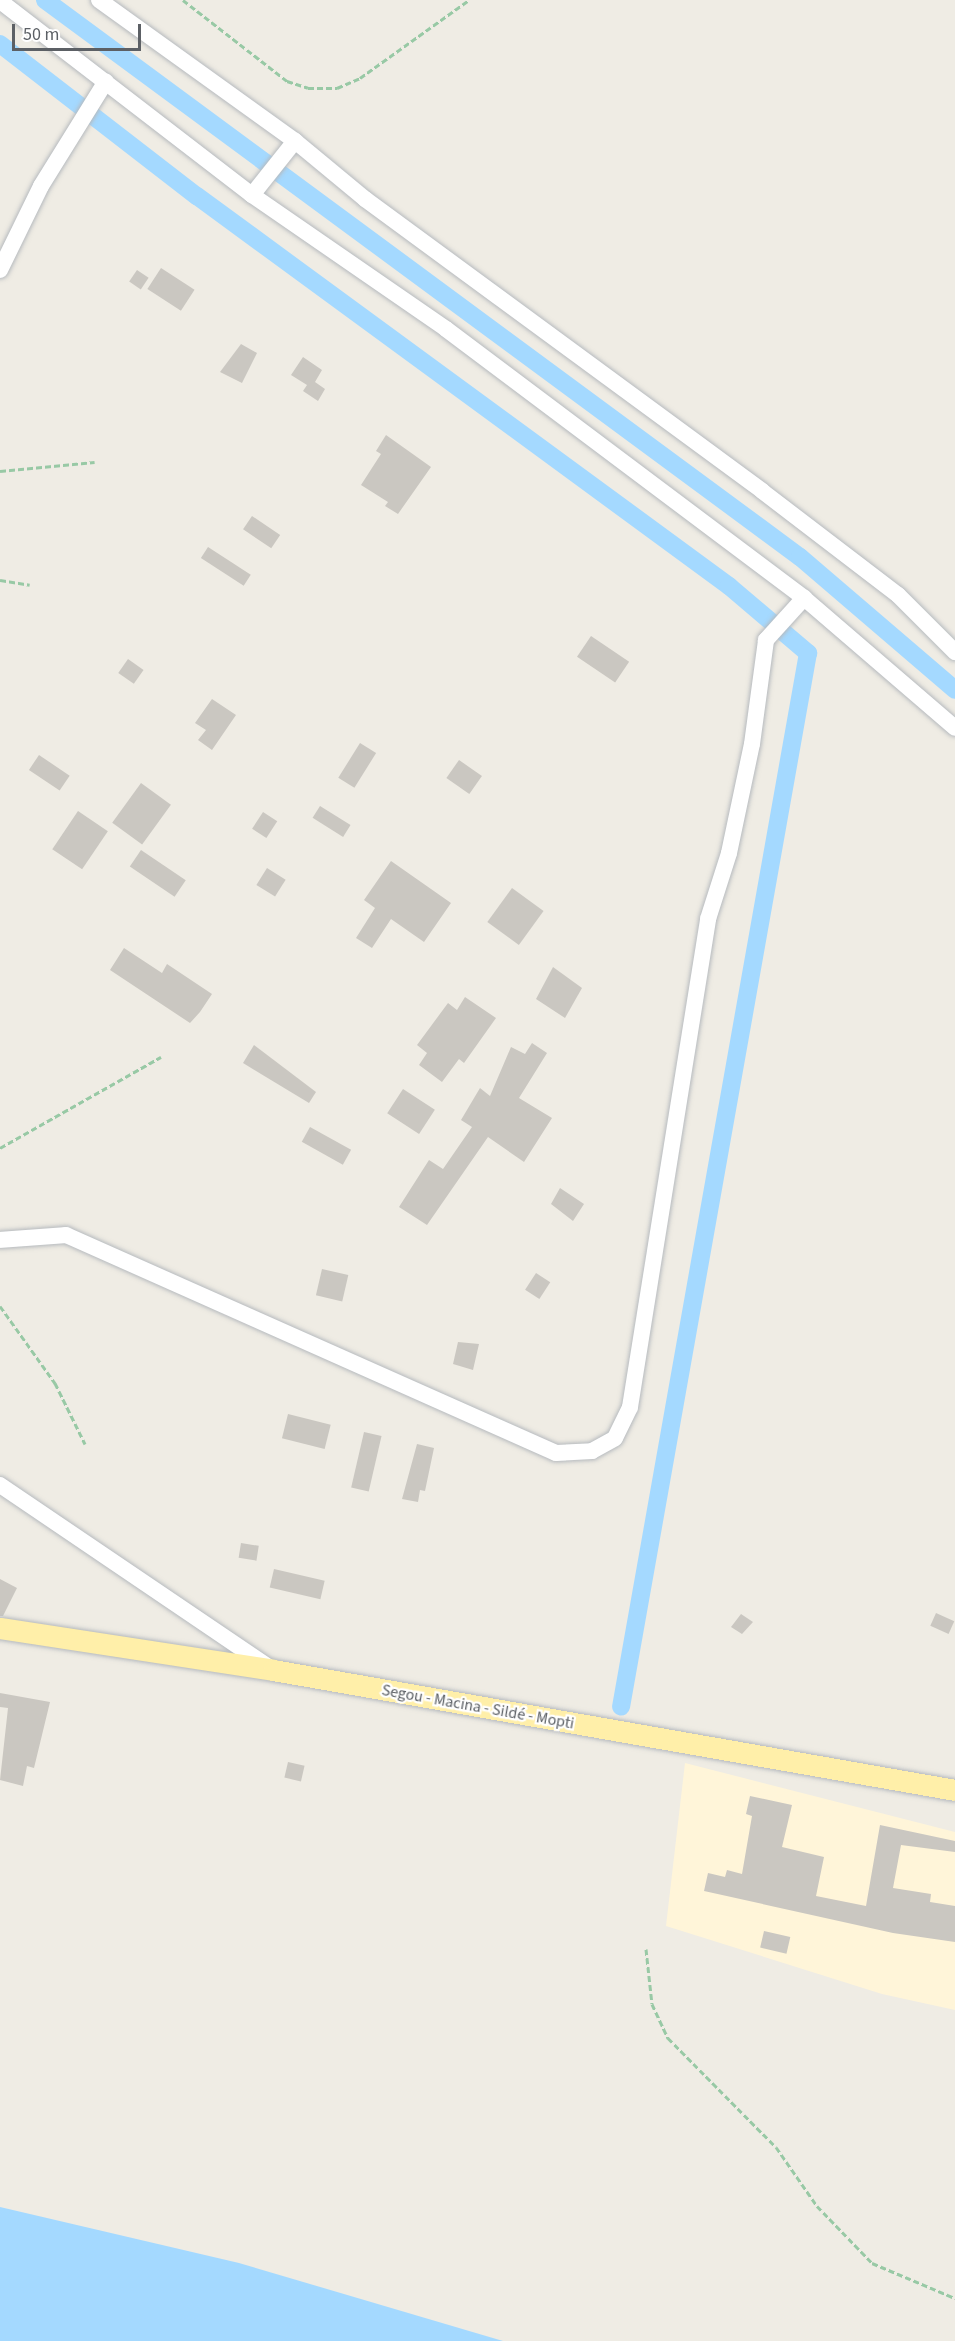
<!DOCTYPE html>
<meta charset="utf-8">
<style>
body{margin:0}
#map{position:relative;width:955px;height:2341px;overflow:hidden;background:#efece4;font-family:"Source Sans 3",sans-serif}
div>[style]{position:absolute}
.commercial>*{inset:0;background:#fff5d9}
.water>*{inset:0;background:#a4d9ff}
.canal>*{height:18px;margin:-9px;padding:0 9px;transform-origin:9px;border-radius:9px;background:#a4d9ff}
.building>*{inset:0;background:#cac7c1;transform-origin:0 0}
.path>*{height:3px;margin-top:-1.5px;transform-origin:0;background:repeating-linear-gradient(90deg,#98c9a5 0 6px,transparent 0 9px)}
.roads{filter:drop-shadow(0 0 2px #b6babe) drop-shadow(0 0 2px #b6babe)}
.minor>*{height:16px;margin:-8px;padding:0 8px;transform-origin:8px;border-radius:8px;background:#fff}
.major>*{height:21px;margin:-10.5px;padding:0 10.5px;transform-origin:10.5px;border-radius:10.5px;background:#ffefa9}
span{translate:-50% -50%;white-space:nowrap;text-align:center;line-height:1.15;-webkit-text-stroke:4.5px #fff;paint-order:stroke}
.street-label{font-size:16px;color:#5c6065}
.scale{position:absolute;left:12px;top:24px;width:129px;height:27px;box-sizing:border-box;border:3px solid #5c6065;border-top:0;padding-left:8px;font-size:18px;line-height:21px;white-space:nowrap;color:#5c6065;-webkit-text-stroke:4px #fff;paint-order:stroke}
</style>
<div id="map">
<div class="commercial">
<div style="clip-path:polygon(685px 1763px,955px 1832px,955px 2010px,882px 1994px,666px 1926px)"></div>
</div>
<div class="water">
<div style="clip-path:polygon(0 2207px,239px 2263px,503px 2341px,0 2341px)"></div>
</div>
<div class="canal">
<div style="left:45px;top:0;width:938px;rotate:36.42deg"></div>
<div style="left:800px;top:557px;width:204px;rotate:40.6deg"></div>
<div style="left:0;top:44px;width:249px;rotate:37.7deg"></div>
<div style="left:197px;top:196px;width:660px;rotate:36.24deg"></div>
<div style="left:729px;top:586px;width:104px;rotate:40.3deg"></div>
<div style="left:808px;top:653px;width:1070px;rotate:100.06deg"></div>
</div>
<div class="building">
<div style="left:161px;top:268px;width:40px;height:25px;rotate:33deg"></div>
<div style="left:137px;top:270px;width:14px;height:14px;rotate:34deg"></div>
<div style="clip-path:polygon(241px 344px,257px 353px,242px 383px,220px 372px)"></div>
<div style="clip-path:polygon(303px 357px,322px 370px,315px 382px,325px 389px,318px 401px,303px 391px,307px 385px,291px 375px)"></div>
<div style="clip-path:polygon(386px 435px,431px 467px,398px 514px,385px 506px,388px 502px,361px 485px,381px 454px,376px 451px)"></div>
<div style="left:252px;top:516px;width:34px;height:16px;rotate:34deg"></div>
<div style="left:208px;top:547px;width:51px;height:13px;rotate:33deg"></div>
<div style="left:591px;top:636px;width:46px;height:25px;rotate:34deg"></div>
<div style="left:128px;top:659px;width:19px;height:17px;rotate:35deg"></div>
<div style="clip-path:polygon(212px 699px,236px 715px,212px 750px,198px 740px,206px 730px,195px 723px)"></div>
<div style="left:360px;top:743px;width:19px;height:41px;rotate:32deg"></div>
<div style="left:39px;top:755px;width:37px;height:18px;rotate:34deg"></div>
<div style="left:459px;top:760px;width:28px;height:22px;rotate:35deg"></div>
<div style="left:141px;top:783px;width:37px;height:49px;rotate:36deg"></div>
<div style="left:320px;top:806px;width:36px;height:14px;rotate:32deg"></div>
<div style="left:78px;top:811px;width:36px;height:46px;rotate:34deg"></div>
<div style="left:263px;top:812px;width:17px;height:20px;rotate:33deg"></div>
<div style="left:141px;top:850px;width:54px;height:20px;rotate:34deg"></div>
<div style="clip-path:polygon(391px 861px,451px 903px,424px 942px,391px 919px,372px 948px,356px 938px,375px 908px,364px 900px)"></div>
<div style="left:267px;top:868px;width:22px;height:20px;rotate:32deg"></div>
<div style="left:512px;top:888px;width:39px;height:42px;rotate:36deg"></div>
<div style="clip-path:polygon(124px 948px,162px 973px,167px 964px,212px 994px,200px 1012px,190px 1023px,110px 970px)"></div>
<div style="clip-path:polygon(553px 967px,582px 988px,565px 1018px,536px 999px)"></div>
<div style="clip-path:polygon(465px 997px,496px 1018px,464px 1063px,459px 1059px,442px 1082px,419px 1065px,427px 1053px,417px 1045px,448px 1003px,457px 1010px)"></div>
<div style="clip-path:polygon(532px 1043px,547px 1053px,519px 1098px,552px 1118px,524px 1162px,488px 1137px,427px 1225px,399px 1207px,429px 1160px,443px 1169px,472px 1127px,461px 1120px,480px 1088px,490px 1096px,511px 1047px,525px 1054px)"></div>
<div style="clip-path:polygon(254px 1045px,316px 1092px,309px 1103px,243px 1063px)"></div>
<div style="left:403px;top:1089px;width:38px;height:29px;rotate:33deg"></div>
<div style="left:310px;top:1127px;width:47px;height:17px;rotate:29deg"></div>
<div style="clip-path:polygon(560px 1188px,584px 1204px,573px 1221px,551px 1204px)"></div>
<div style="left:322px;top:1269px;width:27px;height:27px;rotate:13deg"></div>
<div style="left:536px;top:1273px;width:17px;height:20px;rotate:33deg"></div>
<div style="clip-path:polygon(458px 1342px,479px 1344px,473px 1370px,453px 1364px)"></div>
<div style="left:288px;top:1414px;width:44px;height:25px;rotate:14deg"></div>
<div style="left:364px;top:1432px;width:18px;height:57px;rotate:13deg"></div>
<div style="clip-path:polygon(417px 1444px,434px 1448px,425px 1491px,420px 1490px,418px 1502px,402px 1499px)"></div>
<div style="left:241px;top:1543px;width:18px;height:15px;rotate:9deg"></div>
<div style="left:274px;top:1569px;width:52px;height:19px;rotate:13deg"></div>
<div style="clip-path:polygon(0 1579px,17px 1588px,3px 1616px,0 1616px)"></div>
<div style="left:936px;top:1613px;width:20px;height:14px;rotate:24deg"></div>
<div style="clip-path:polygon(741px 1614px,753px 1622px,742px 1634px,731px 1627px)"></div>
<div style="clip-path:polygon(0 1693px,50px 1702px,34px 1768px,27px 1766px,23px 1786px,0 1780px,8px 1708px,0 1707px)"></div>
<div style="left:288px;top:1762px;width:17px;height:16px;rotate:13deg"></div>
<div style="clip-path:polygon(750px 1796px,792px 1805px,782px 1847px,824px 1857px,816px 1896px,866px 1906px,880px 1825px,955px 1841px,955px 1852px,901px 1845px,893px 1888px,931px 1894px,930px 1902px,955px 1906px,955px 1942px,893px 1933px,704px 1891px,708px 1873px,725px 1877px,727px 1870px,742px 1874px,752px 1816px,746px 1814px)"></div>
<div style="left:764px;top:1931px;width:27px;height:17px;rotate:13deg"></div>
</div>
<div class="path">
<div style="left:183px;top:0;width:132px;rotate:37.9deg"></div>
<div style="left:287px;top:81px;width:22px;rotate:18deg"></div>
<div style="left:308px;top:88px;width:29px"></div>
<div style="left:337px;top:88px;width:25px;rotate:-23deg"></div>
<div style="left:360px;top:78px;width:134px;rotate:-35.6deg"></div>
<div style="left:0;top:471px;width:95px;rotate:-5.4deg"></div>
<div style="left:0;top:580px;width:30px;rotate:9deg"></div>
<div style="left:0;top:1148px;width:185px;rotate:-29.5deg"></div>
<div style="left:0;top:1306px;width:95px;rotate:54.5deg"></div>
<div style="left:55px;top:1383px;width:68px;rotate:63.8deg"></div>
<div style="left:646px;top:1949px;width:55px;rotate:83.8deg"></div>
<div style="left:652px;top:2004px;width:38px;rotate:65deg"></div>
<div style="left:668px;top:2038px;width:153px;rotate:45.3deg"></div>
<div style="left:776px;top:2147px;width:72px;rotate:55.2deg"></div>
<div style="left:817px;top:2206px;width:79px;rotate:46deg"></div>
<div style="left:872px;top:2263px;width:90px;rotate:22.9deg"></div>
</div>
<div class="roads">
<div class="minor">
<div style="left:99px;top:0;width:241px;rotate:35.7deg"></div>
<div style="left:295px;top:141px;width:91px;rotate:39.6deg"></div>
<div style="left:365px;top:199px;width:493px;rotate:36.3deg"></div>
<div style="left:762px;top:491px;width:171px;rotate:37.4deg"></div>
<div style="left:898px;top:595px;width:81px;rotate:45deg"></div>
<div style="left:0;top:1px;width:318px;rotate:37.6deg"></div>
<div style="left:252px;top:195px;width:236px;rotate:34.6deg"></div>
<div style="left:446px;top:329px;width:448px;rotate:36.9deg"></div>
<div style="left:804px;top:598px;width:199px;rotate:40.7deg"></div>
<div style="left:252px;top:195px;width:69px;rotate:-51.5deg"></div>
<div style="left:0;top:270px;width:93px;rotate:-64deg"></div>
<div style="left:41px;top:186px;width:123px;rotate:-58.2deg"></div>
<div style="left:0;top:1240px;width:66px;rotate:-4.3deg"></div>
<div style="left:66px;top:1235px;width:536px;rotate:23.98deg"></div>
<div style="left:556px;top:1453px;width:36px;rotate:-3deg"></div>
<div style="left:592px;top:1451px;width:26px;rotate:-29deg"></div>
<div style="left:615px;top:1438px;width:34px;rotate:-64deg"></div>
<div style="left:630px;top:1407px;width:494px;rotate:-80.9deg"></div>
<div style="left:708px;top:919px;width:69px;rotate:-72.3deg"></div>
<div style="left:729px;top:853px;width:111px;rotate:-78.1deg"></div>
<div style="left:752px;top:744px;width:105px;rotate:-82.3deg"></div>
<div style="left:766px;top:640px;width:57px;rotate:-47.9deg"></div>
<div style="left:0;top:1485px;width:326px;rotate:34.1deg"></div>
</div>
<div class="major">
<div style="left:0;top:1628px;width:276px;rotate:8.7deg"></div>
<div style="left:273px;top:1670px;width:692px;rotate:9.98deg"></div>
</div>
</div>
<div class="street-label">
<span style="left:478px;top:1707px;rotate:10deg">Segou - Macina - Sildé - Mopti</span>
</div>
<div class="scale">50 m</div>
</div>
